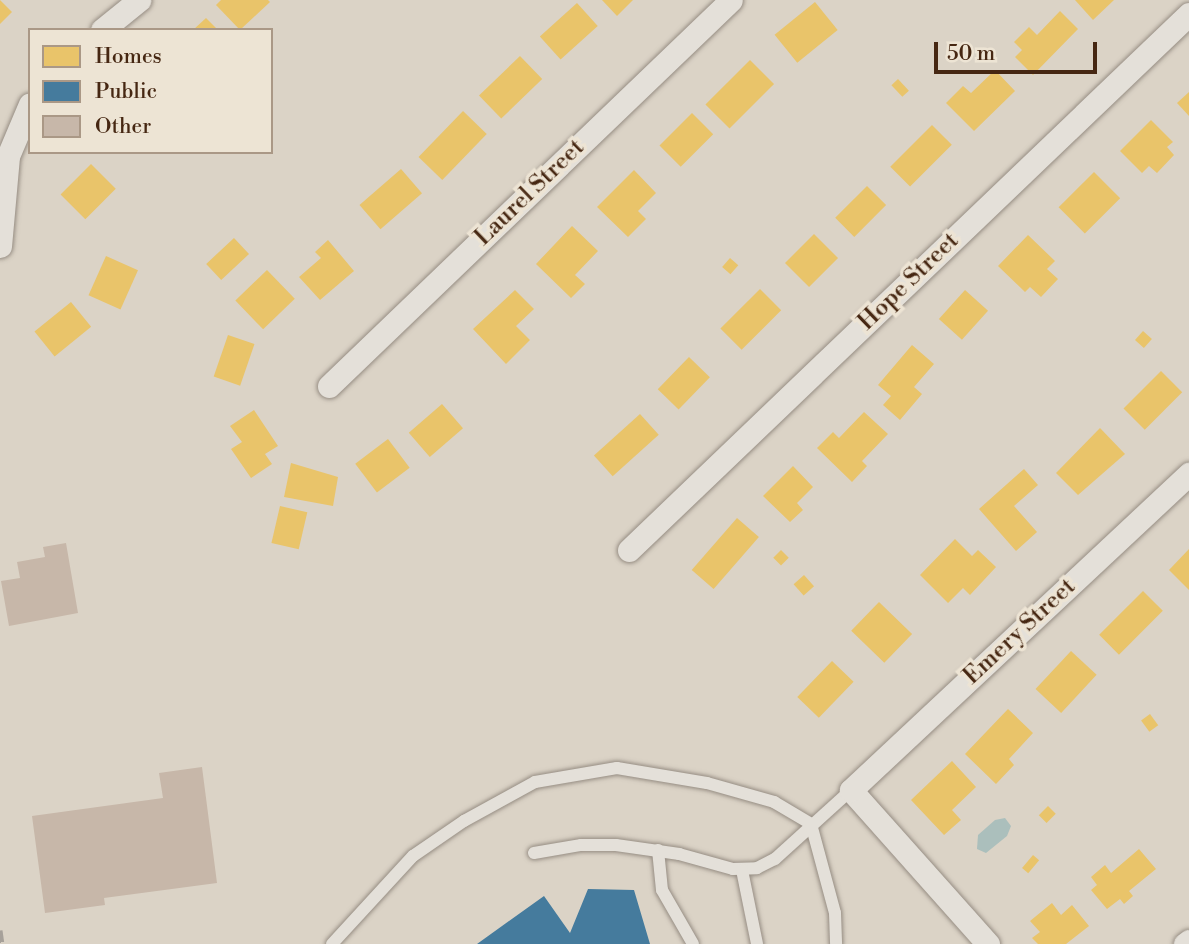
<!DOCTYPE html>
<style>
body{margin:0}
#map{position:relative;width:1189px;height:944px;overflow:hidden;background:#dbd3c6;font-family:"Libre Bodoni",serif}
div>[style]{position:absolute}
.water>*{inset:0;background:#abbfbc}
.homes>*{inset:0;background:#e9c46a;transform-origin:0 0}
.public>*{inset:0;background:#457b9d}
.building>*{inset:0;background:#c7b7a9}
.roads{filter:drop-shadow(0 0 2px #968d83) drop-shadow(0 0 2px #968d83)}
.lane>*{height:12px;margin:-6px;padding:0 6px;transform-origin:6px;border-radius:6px;background:#e4e0d9}
.street>*{height:23px;margin:-11.5px;padding:0 11.5px;transform-origin:11.5px;border-radius:11.5px;background:#e4e0d9}
.rail>*{height:5px;margin-top:-2.5px;transform-origin:0;background:repeating-linear-gradient(90deg,#a7a19a 0 12px,transparent 0 24px)}
span{translate:-50% -50%;white-space:nowrap;text-align:center;line-height:1.15;-webkit-text-stroke:7px #ede4d4;paint-order:stroke}
.street-label{font-size:24px;color:#462712}
.legend{position:absolute;left:28px;top:28px;width:245px;height:126px;box-sizing:border-box;background:#ede4d4;border:2px solid #aa9886;margin:0;padding:9px 12px;list-style:none;font-size:21px;color:#462712}
.legend li{display:flex;align-items:center;gap:14px;height:35px}
.legend b{width:35px;border:2px solid #aa9886}
.scale{position:absolute;left:934px;top:42px;width:163px;height:32px;box-sizing:border-box;border:4px solid #462712;border-top:0;padding-left:9px;font-size:21px;line-height:24px;white-space:nowrap;color:#462712;-webkit-text-stroke:5px #ede4d4;paint-order:stroke}
</style>
<div id="map">
<div class="water">
<div style="clip-path:polygon(1005px 818px,1011px 826px,1007px 836px,986px 853px,977px 849px,978px 835px,995px 820px)"></div>
</div>
<div class="homes">
<div style="clip-path:polygon(0 0,12px 12px,0 24px)"></div>
<div style="clip-path:polygon(221px 0,268px 0,270px 2px,240px 30px,216px 5px)"></div>
<div style="clip-path:polygon(602px 0,633px 0,617px 16px)"></div>
<div style="clip-path:polygon(1075px 0,1114px 0,1093px 20px)"></div>
<div style="left:815px;top:2px;width:36px;height:52px;rotate:51deg"></div>
<div style="left:577px;top:3px;width:31px;height:50px;rotate:48deg"></div>
<div style="clip-path:polygon(1060px 11px,1078px 29px,1033px 75px,1015px 57px,1022px 50px,1014px 42px,1029px 27px,1037px 35px)"></div>
<div style="clip-path:polygon(206px 18px,218px 30px,193px 30px)"></div>
<div style="left:520px;top:56px;width:32px;height:57px;rotate:46deg"></div>
<div style="left:750px;top:60px;width:34px;height:63px;rotate:45deg"></div>
<div style="clip-path:polygon(995px 70px,1015px 91px,974px 131px,946px 103px,963px 86px,971px 93px)"></div>
<div style="left:898px;top:79px;width:16px;height:9px;rotate:47deg"></div>
<div style="clip-path:polygon(1189px 92px,1189px 116px,1177px 103px)"></div>
<div style="left:463px;top:111px;width:33px;height:64px;rotate:44deg"></div>
<div style="left:692px;top:113px;width:30px;height:46px;rotate:45deg"></div>
<div style="clip-path:polygon(1151px 120px,1173px 142px,1167px 147px,1174px 155px,1157px 173px,1149px 166px,1142px 173px,1120px 151px)"></div>
<div style="left:932px;top:125px;width:28px;height:59px;rotate:45deg"></div>
<div style="left:91px;top:164px;width:35px;height:43px;rotate:45deg"></div>
<div style="left:401px;top:169px;width:32px;height:55px;rotate:49deg"></div>
<div style="clip-path:polygon(634px 170px,656px 193px,638px 211px,646px 219px,628px 237px,597px 207px)"></div>
<div style="left:1094px;top:172px;width:37px;height:50px;rotate:45deg"></div>
<div style="left:867px;top:186px;width:27px;height:45px;rotate:45deg"></div>
<div style="clip-path:polygon(572px 226px,598px 251px,575px 275px,585px 284px,571px 298px,536px 264px)"></div>
<div style="left:814px;top:234px;width:34px;height:41px;rotate:45deg"></div>
<div style="clip-path:polygon(1028px 235px,1055px 261px,1047px 269px,1058px 279px,1041px 297px,1030px 287px,1025px 292px,998px 266px)"></div>
<div style="left:234px;top:238px;width:22px;height:38px;rotate:47deg"></div>
<div style="clip-path:polygon(328px 240px,354px 271px,320px 300px,299px 277px,321px 258px,315px 252px)"></div>
<div style="left:106px;top:256px;width:35px;height:43px;rotate:24deg"></div>
<div style="left:730px;top:258px;width:11px;height:12px;rotate:41deg"></div>
<div style="left:267px;top:270px;width:40px;height:44px;rotate:46deg"></div>
<div style="left:760px;top:289px;width:30px;height:56px;rotate:45deg"></div>
<div style="clip-path:polygon(515px 290px,534px 309px,516px 326px,530px 340px,506px 364px,473px 329px)"></div>
<div style="left:965px;top:290px;width:31px;height:39px;rotate:42deg"></div>
<div style="left:71px;top:302px;width:32px;height:47px;rotate:51deg"></div>
<div style="left:1143px;top:331px;width:12px;height:12px;rotate:42deg"></div>
<div style="left:228px;top:335px;width:28px;height:44px;rotate:19deg"></div>
<div style="clip-path:polygon(912px 345px,934px 364px,914px 387px,922px 394px,900px 420px,883px 405px,891px 396px,878px 385px)"></div>
<div style="left:689px;top:357px;width:29px;height:45px;rotate:44deg"></div>
<div style="left:1161px;top:371px;width:30px;height:53px;rotate:45deg"></div>
<div style="left:442px;top:404px;width:32px;height:44px;rotate:49deg"></div>
<div style="clip-path:polygon(254px 410px,278px 446px,265px 454px,272px 464px,251px 478px,231px 449px,242px 442px,230px 426px)"></div>
<div style="clip-path:polygon(864px 412px,888px 434px,862px 461px,867px 466px,852px 482px,817px 448px,833px 432px,839px 438px)"></div>
<div style="left:640px;top:414px;width:28px;height:62px;rotate:48deg"></div>
<div style="clip-path:polygon(1100px 428px,1125px 454px,1078px 495px,1056px 473px)"></div>
<div style="left:388px;top:439px;width:36px;height:41px;rotate:53deg"></div>
<div style="clip-path:polygon(291px 463px,338px 477px,333px 506px,284px 497px)"></div>
<div style="clip-path:polygon(793px 466px,813px 487px,797px 503px,803px 510px,790px 522px,763px 496px)"></div>
<div style="clip-path:polygon(1024px 469px,1038px 485px,1014px 506px,1037px 532px,1016px 551px,979px 509px)"></div>
<div style="left:280px;top:506px;width:28px;height:38px;rotate:13deg"></div>
<div style="left:737px;top:518px;width:29px;height:69px;rotate:41deg"></div>
<div style="clip-path:polygon(955px 539px,972px 556px,978px 550px,996px 567px,970px 595px,963px 588px,948px 603px,920px 575px)"></div>
<div style="clip-path:polygon(1189px 549px,1189px 590px,1169px 570px)"></div>
<div style="left:781px;top:550px;width:11px;height:11px;rotate:45deg"></div>
<div style="left:804px;top:575px;width:15px;height:14px;rotate:48deg"></div>
<div style="left:1143px;top:591px;width:28px;height:62px;rotate:45deg"></div>
<div style="left:879px;top:602px;width:46px;height:40px;rotate:44deg"></div>
<div style="left:1071px;top:651px;width:35px;height:52px;rotate:43deg"></div>
<div style="left:832px;top:661px;width:30px;height:50px;rotate:44deg"></div>
<div style="clip-path:polygon(1008px 709px,1033px 733px,1009px 759px,1014px 765px,996px 784px,965px 754px)"></div>
<div style="left:1150px;top:714px;width:14px;height:11px;rotate:54deg"></div>
<div style="clip-path:polygon(952px 761px,976px 787px,952px 810px,961px 820px,944px 835px,911px 800px)"></div>
<div style="left:1048px;top:806px;width:11px;height:13px;rotate:45deg"></div>
<div style="clip-path:polygon(1139px 849px,1156px 869px,1129px 891px,1133px 896px,1124px 904px,1120px 899px,1107px 909px,1091px 890px,1097px 885px,1091px 877px,1105px 865px,1111px 873px)"></div>
<div style="left:1033px;top:855px;width:8px;height:17px;rotate:40deg"></div>
<div style="clip-path:polygon(1052px 903px,1061px 915px,1072px 905px,1089px 926px,1066px 944px,1038px 944px,1032px 938px,1040px 932px,1030px 921px)"></div>
</div>
<div class="public">
<div style="clip-path:polygon(588px 889px,634px 890px,650px 944px,477px 944px,544px 896px,570px 933px)"></div>
</div>
<div class="building">
<div style="clip-path:polygon(66px 543px,78px 613px,9px 626px,1px 581px,20px 578px,17px 562px,45px 557px,43px 547px)"></div>
<div style="clip-path:polygon(202px 767px,217px 883px,104px 898px,105px 905px,45px 913px,32px 816px,163px 798px,159px 773px)"></div>
</div>
<div class="roads">
<div class="lane">
<div style="left:658px;top:850px;width:40px;rotate:84.3deg"></div>
<div style="left:662px;top:890px;width:62px;rotate:60.1deg"></div>
<div style="left:534px;top:853px;width:48px;rotate:-9.7deg"></div>
<div style="left:581px;top:845px;width:35px"></div>
<div style="left:616px;top:845px;width:64px;rotate:8.1deg"></div>
<div style="left:679px;top:854px;width:56px;rotate:15.5deg"></div>
<div style="left:733px;top:869px;width:24px;rotate:-2deg"></div>
<div style="left:757px;top:868px;width:20px;rotate:-27deg"></div>
<div style="left:775px;top:859px;width:103px;rotate:-42.2deg"></div>
<div style="left:742px;top:870px;width:76px;rotate:78.5deg"></div>
<div style="left:332px;top:944px;width:120px;rotate:-47.4deg"></div>
<div style="left:413px;top:856px;width:62px;rotate:-34.5deg"></div>
<div style="left:464px;top:821px;width:81px;rotate:-28.8deg"></div>
<div style="left:535px;top:782px;width:83px;rotate:-9.7deg"></div>
<div style="left:617px;top:768px;width:91px;rotate:9.5deg"></div>
<div style="left:707px;top:783px;width:70px;rotate:15.8deg"></div>
<div style="left:774px;top:802px;width:43px;rotate:30.7deg"></div>
<div style="left:811px;top:824px;width:92px;rotate:74.9deg"></div>
<div style="left:835px;top:913px;width:31px;rotate:88deg"></div>
</div>
<div class="street">
<div style="left:102px;top:30px;width:48px;rotate:-39deg"></div>
<div style="left:0;top:246px;width:90px;rotate:-84.9deg"></div>
<div style="left:8px;top:156px;width:56px;rotate:-67.1deg"></div>
<div style="left:329px;top:386px;width:557px;rotate:-43.84deg"></div>
<div style="left:629px;top:550px;width:775px;rotate:-43.75deg"></div>
<div style="left:988px;top:944px;width:206px;rotate:-131.7deg"></div>
<div style="left:851px;top:790px;width:463px;rotate:-43.1deg"></div>
<div style="left:1185px;top:944px;width:5px;rotate:-37deg"></div>
</div>
</div>
<div class="rail">
<div style="left:0;top:930px;width:14px;rotate:82deg"></div>
</div>
<div class="street-label">
<span style="left:530px;top:193px;rotate:-44deg">Laurel Street</span>
<span style="left:909px;top:282px;rotate:-44deg">Hope Street</span>
<span style="left:1020px;top:632px;rotate:-43deg">Emery Street</span>
</div>
<ul class="legend">
<li><b style="height:19px;background:#e9c46a"></b>Homes</li>
<li><b style="height:19px;background:#457b9d"></b>Public</li>
<li><b style="height:19px;background:#c7b7a9"></b>Other</li>
</ul>
<div class="scale">50 m</div>
</div>
